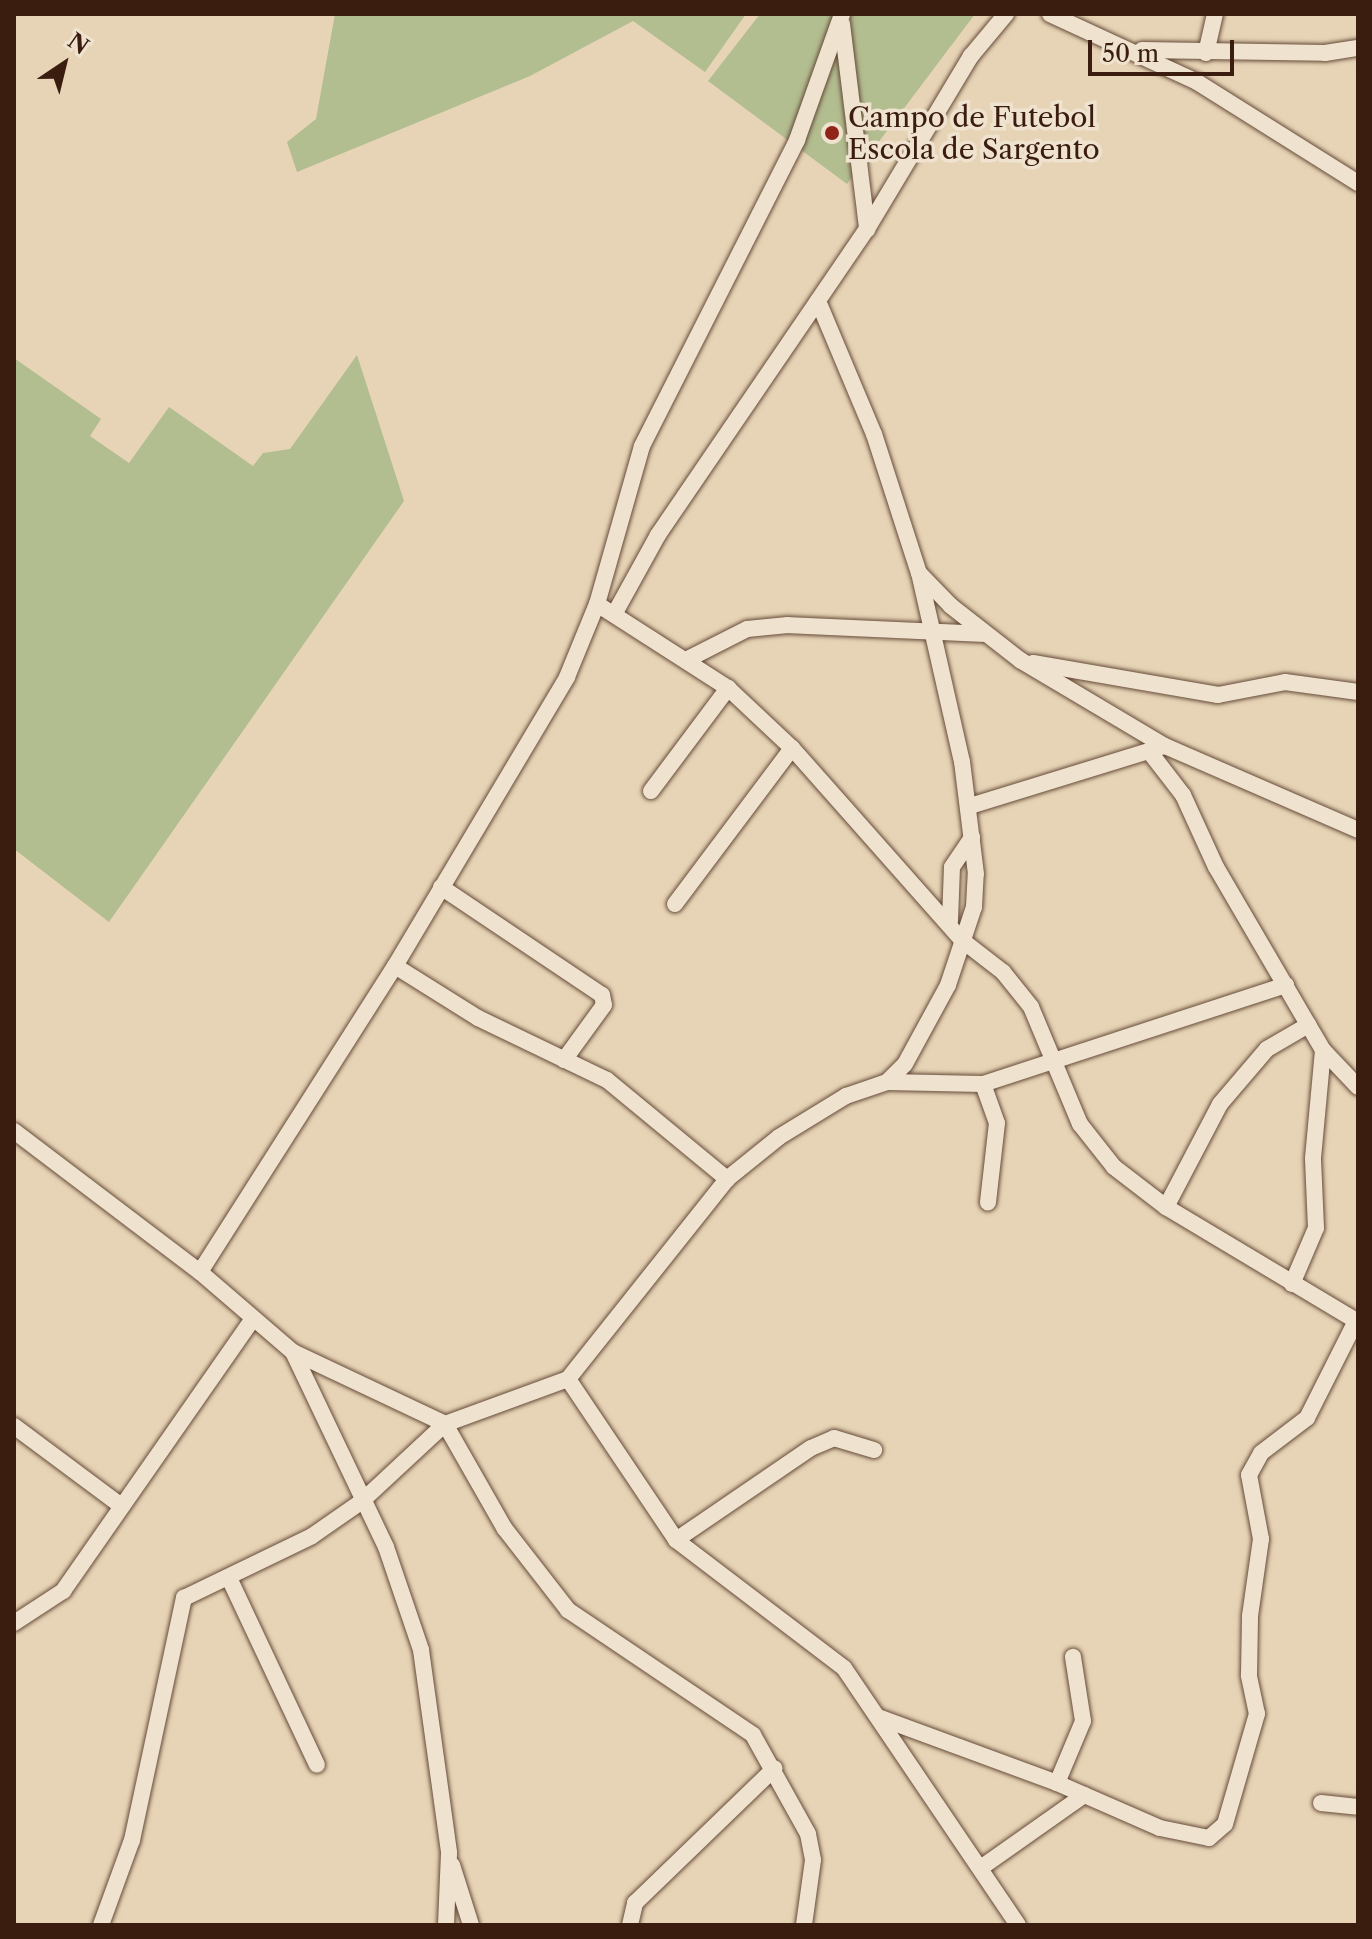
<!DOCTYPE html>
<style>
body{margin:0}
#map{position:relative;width:1372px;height:1939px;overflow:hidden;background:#e7d4b6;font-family:"Libre Caslon Text",serif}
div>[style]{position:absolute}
.green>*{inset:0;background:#b2bd90}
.roads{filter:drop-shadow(0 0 2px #664b39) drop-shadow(0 0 2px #664b39)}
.minor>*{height:16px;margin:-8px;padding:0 8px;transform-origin:8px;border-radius:8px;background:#efe3d0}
.dots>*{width:22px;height:22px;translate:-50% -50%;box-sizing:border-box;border:4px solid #efe3d0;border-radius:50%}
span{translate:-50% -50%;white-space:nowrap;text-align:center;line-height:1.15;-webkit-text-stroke:7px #efe3d0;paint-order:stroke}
.poi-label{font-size:28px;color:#3b1d0f}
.left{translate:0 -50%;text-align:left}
.frame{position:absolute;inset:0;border:16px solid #3b1d0f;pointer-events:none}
.north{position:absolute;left:24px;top:24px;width:80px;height:80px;-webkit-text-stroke:6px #efe3d0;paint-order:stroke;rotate:35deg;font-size:22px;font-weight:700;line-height:32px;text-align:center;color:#3b1d0f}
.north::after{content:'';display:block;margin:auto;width:28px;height:36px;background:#3b1d0f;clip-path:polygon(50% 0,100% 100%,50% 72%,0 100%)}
.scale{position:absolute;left:1088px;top:40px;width:146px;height:36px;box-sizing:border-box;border:4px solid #3b1d0f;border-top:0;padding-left:10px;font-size:24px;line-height:28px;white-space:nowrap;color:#3b1d0f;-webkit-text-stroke:6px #efe3d0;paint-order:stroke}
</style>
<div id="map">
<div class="green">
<div style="clip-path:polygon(335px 14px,746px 14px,705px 72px,633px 21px,530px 76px,297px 172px,287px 142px,316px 119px)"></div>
<div style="clip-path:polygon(760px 14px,975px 14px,847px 184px,708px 81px)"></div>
<div style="clip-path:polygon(357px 355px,404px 501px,109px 922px,14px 849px,14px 358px,101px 419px,90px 436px,129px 463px,169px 407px,253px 466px,263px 453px,290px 449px)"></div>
</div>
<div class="roads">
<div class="minor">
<div style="left:1050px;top:14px;width:162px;rotate:24.8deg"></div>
<div style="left:1197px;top:82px;width:190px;rotate:32.1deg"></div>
<div style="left:842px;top:24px;width:207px;rotate:83deg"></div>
<div style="left:1142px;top:50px;width:183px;rotate:0.9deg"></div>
<div style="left:1325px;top:53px;width:33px;rotate:-9deg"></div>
<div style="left:1206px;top:53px;width:40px;rotate:-77deg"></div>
<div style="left:818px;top:301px;width:144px;rotate:67.2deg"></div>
<div style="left:874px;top:434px;width:146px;rotate:72.1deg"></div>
<div style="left:919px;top:573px;width:46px;rotate:45.9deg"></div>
<div style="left:951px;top:606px;width:88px;rotate:38deg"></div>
<div style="left:1020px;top:660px;width:169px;rotate:30.7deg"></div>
<div style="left:1165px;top:746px;width:210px;rotate:23.5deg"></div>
<div style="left:597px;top:604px;width:156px;rotate:32.7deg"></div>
<div style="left:728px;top:688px;width:88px;rotate:43.2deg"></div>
<div style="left:792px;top:748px;width:258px;rotate:48.5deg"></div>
<div style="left:963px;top:941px;width:51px;rotate:37.8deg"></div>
<div style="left:1003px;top:972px;width:45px;rotate:51.3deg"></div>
<div style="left:1031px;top:1007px;width:127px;rotate:67.3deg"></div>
<div style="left:1080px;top:1124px;width:55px;rotate:51.7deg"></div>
<div style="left:1114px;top:1167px;width:66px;rotate:37.6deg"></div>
<div style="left:1166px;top:1207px;width:224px;rotate:30.9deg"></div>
<div style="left:616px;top:611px;width:87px;rotate:-61.1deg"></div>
<div style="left:658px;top:535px;width:371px;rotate:-55.7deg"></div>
<div style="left:867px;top:229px;width:202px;rotate:-59deg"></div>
<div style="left:971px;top:56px;width:55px;rotate:-50.2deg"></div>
<div style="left:688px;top:659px;width:66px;rotate:-27deg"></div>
<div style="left:747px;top:629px;width:41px;rotate:-5.6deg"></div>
<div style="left:788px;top:625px;width:195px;rotate:2.6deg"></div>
<div style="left:1033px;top:663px;width:188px;rotate:9.8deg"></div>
<div style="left:1218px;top:695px;width:68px;rotate:-11deg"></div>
<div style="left:1285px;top:682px;width:74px;rotate:7.8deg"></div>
<div style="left:1149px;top:751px;width:56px;rotate:52.3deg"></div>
<div style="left:1183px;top:795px;width:79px;rotate:65.4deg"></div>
<div style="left:1216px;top:867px;width:212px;rotate:59.7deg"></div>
<div style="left:1323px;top:1050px;width:51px;rotate:46.6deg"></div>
<div style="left:651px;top:791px;width:129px;rotate:-53.2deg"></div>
<div style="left:970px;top:806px;width:198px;rotate:-17.1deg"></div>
<div style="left:441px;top:887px;width:194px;rotate:33.9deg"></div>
<div style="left:602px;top:995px;width:10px;rotate:79deg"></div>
<div style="left:604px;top:1005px;width:68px;rotate:126deg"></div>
<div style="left:675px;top:904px;width:195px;rotate:-53.1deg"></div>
<div style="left:950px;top:921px;width:54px;rotate:-87.9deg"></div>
<div style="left:952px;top:867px;width:36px;rotate:-56deg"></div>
<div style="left:395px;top:966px;width:98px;rotate:32.1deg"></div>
<div style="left:478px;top:1018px;width:143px;rotate:25.7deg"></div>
<div style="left:607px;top:1080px;width:156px;rotate:39.5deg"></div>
<div style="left:887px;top:1082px;width:96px;rotate:1.2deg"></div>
<div style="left:983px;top:1084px;width:319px;rotate:-18.1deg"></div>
<div style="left:983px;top:1084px;width:41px;rotate:70.3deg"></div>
<div style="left:997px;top:1123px;width:80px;rotate:96.5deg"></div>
<div style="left:14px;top:1131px;width:233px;rotate:37.2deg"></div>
<div style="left:200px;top:1272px;width:123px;rotate:40.7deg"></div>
<div style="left:293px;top:1352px;width:216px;rotate:64.5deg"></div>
<div style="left:386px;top:1547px;width:109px;rotate:71.2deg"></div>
<div style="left:421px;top:1650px;width:205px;rotate:82.1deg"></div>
<div style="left:449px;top:1853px;width:72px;rotate:92.4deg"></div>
<div style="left:1166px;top:1207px;width:116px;rotate:-62.3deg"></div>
<div style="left:1220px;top:1104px;width:72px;rotate:-49.5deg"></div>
<div style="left:1267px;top:1049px;width:48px;rotate:-30.3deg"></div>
<div style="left:200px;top:1272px;width:363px;rotate:-57.5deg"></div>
<div style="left:395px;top:966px;width:336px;rotate:-59.2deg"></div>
<div style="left:567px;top:677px;width:79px;rotate:-67.7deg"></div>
<div style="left:597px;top:604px;width:164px;rotate:-74.1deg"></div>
<div style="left:642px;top:446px;width:343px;rotate:-63.1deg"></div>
<div style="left:797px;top:140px;width:134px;rotate:-70.3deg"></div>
<div style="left:1292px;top:1284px;width:61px;rotate:-66.8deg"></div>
<div style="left:1316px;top:1228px;width:70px;rotate:-92.5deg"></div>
<div style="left:1313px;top:1158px;width:108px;rotate:-84.7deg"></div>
<div style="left:293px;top:1352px;width:168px;rotate:25.3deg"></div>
<div style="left:445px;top:1424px;width:131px;rotate:-20.1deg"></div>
<div style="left:568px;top:1379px;width:256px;rotate:-51.5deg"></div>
<div style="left:727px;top:1179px;width:67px;rotate:-38.9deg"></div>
<div style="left:779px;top:1137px;width:79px;rotate:-31.5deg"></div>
<div style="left:846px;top:1096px;width:43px;rotate:-18.9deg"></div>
<div style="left:887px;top:1082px;width:25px;rotate:-45deg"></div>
<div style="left:905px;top:1064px;width:90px;rotate:-61.4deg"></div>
<div style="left:948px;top:985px;width:82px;rotate:-71.6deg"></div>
<div style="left:974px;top:907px;width:33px;rotate:-87deg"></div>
<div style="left:976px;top:874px;width:113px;rotate:-97.1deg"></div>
<div style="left:962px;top:762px;width:194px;rotate:-102.8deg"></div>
<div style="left:568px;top:1379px;width:194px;rotate:56.1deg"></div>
<div style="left:676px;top:1540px;width:211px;rotate:37.3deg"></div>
<div style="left:844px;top:1668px;width:310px;rotate:55.9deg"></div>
<div style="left:14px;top:1426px;width:132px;rotate:36.7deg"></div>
<div style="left:676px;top:1540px;width:163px;rotate:-34.3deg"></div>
<div style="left:811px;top:1448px;width:25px;rotate:-23deg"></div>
<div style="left:834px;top:1438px;width:42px;rotate:16.7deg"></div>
<div style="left:230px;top:1580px;width:204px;rotate:64.8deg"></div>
<div style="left:14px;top:1623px;width:59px;rotate:-33.1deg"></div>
<div style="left:63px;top:1591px;width:332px;rotate:-55.1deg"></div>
<div style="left:878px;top:1717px;width:191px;rotate:20.2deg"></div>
<div style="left:1057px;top:1783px;width:67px;rotate:-67.2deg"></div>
<div style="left:1083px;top:1721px;width:65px;rotate:-98.9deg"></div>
<div style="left:1057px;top:1783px;width:112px;rotate:23.6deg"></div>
<div style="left:1160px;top:1828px;width:50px;rotate:11.5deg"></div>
<div style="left:1209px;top:1838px;width:21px;rotate:-41deg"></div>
<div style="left:1225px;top:1824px;width:115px;rotate:-73.8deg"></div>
<div style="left:1257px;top:1714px;width:40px;rotate:-102deg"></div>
<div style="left:1249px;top:1675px;width:59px;rotate:-89deg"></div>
<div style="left:1250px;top:1616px;width:78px;rotate:-81.9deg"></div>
<div style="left:1261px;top:1539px;width:65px;rotate:-100.6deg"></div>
<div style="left:1249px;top:1475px;width:25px;rotate:-61deg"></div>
<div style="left:1261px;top:1453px;width:58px;rotate:-37.3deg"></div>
<div style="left:1307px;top:1418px;width:109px;rotate:-63.2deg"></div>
<div style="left:1321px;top:1803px;width:37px;rotate:6deg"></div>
<div style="left:452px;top:1865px;width:63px;rotate:72.4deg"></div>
<div style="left:982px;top:1867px;width:125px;rotate:-35.2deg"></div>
<div style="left:101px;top:1925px;width:90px;rotate:-70deg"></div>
<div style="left:132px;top:1840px;width:248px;rotate:-77.9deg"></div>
<div style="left:184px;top:1598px;width:142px;rotate:-25.8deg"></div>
<div style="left:312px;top:1536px;width:60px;rotate:-34.8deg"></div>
<div style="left:361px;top:1502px;width:115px;rotate:-42.9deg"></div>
<div style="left:445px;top:1424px;width:121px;rotate:60.3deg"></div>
<div style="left:505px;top:1529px;width:103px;rotate:52.1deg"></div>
<div style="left:568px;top:1610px;width:223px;rotate:34deg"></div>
<div style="left:753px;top:1735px;width:113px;rotate:60.9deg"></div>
<div style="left:808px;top:1834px;width:26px;rotate:79deg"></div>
<div style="left:813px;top:1860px;width:66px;rotate:97.9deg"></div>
<div style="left:630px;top:1925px;width:23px;rotate:-77deg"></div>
<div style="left:635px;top:1903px;width:194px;rotate:-44deg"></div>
</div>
</div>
<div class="dots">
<div style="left:832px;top:133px;background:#8f2418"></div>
</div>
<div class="poi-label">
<span class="left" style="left:848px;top:133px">Campo de Futebol<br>Escola de Sargento</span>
</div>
<div class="frame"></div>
<div class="north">N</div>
<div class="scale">50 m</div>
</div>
